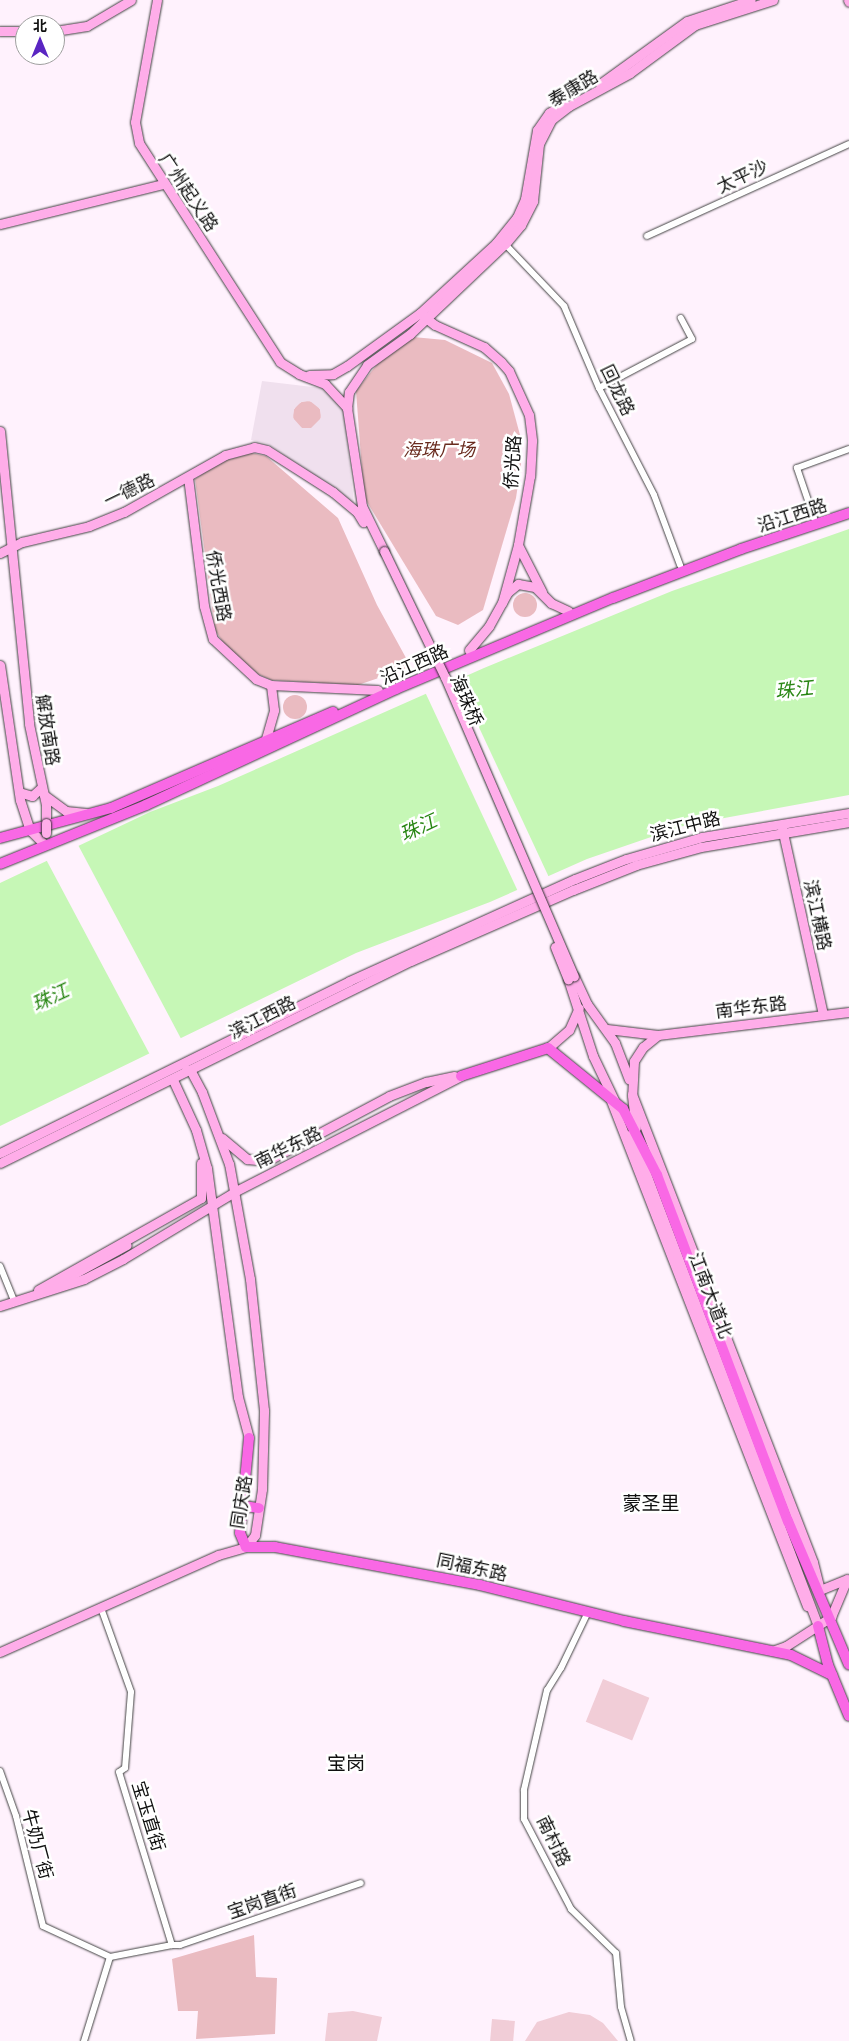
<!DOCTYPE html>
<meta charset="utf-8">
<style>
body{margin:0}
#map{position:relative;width:849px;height:2041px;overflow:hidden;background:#fff2fd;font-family:"Playfair Display","Noto Sans SC",serif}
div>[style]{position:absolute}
.green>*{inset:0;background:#eabbc1}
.round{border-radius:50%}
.pitch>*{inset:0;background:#f1cdd7;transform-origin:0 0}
.plaza>*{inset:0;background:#f0e0ee}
.water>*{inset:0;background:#c6f7b6}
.pier>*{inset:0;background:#fff2fd;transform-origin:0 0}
.roads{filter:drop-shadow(0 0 1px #434343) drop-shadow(0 0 1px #434343)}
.street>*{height:6px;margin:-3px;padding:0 3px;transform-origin:3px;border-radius:3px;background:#fff}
.secondary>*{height:9px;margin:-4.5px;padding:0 4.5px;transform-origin:4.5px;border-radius:4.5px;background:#ffade9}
.primary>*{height:10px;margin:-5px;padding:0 5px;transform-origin:5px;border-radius:5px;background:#f968e5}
.bridges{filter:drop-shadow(0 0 1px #323232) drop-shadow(0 0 1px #323232)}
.secondary-bridge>*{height:9px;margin:-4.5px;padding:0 4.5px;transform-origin:4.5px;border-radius:4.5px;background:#ffade9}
span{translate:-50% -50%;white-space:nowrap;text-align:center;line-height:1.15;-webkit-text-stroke:5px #fff;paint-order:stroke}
.street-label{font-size:18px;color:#101010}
.park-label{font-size:18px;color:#692b1e;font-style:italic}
.water-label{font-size:19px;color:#2a8715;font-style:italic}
.neighbourhood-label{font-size:19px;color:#101010}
.north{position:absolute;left:15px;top:15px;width:50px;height:50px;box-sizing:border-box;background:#fff;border:1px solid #9f9f9f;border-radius:50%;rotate:0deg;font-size:14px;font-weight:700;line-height:20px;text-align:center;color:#101010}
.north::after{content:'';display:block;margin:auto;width:18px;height:22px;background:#5a25c2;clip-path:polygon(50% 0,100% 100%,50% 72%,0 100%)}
</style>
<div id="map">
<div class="green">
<div style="clip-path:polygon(413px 337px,445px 340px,492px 363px,509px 394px,520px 435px,521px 464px,516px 498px,483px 610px,458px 625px,436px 616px,364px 497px,356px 391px,382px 358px)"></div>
<div class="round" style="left:293px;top:401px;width:28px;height:28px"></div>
<div style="clip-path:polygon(251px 453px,266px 456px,338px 518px,377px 605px,411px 667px,358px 685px,271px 680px,258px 674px,224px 644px,215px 630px,195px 479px,220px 462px)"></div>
<div class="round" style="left:513px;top:593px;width:24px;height:24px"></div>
<div class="round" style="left:283px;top:695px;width:24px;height:24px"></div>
<div style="clip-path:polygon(254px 1935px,256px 1977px,277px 1978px,275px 2034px,196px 2039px,198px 2011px,178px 2011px,172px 1959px)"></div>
</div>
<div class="pitch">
<div style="left:603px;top:1679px;width:50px;height:46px;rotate:22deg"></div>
<div style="clip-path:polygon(353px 2011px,382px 2017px,377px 2041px,325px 2041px,328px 2013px)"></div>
<div style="clip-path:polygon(569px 2012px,590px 2015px,603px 2023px,618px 2041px,525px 2041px,537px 2022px)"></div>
<div style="left:492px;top:2019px;width:23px;height:22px;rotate:5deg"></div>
</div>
<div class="plaza">
<div style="clip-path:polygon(evenodd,262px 381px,321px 388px,337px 401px,344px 412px,354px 503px,268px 444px,251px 440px,262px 381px,310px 401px,320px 409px,321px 418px,311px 428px,302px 428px,293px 418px,294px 409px,301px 402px,310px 401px)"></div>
</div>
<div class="water">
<div style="clip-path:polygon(849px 529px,849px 795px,686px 825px,587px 859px,490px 902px,356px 953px,0 1126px,0 883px,150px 812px,218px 786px,484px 668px,672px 591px)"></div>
</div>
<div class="pier">
<div style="left:456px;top:678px;width:221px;height:34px;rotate:65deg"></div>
<div style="left:77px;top:843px;width:223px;height:35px;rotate:62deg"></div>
</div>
<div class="roads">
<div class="street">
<div style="left:647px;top:236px;width:222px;rotate:-24.5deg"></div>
<div style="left:505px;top:244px;width:86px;rotate:46.4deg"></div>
<div style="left:564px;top:306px;width:89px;rotate:66.9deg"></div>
<div style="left:599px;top:388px;width:120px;rotate:62.8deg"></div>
<div style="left:654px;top:495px;width:75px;rotate:69.6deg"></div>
<div style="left:599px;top:388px;width:105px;rotate:-27.8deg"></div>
<div style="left:692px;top:339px;width:24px;rotate:-118deg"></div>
<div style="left:814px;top:518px;width:53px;rotate:-108.8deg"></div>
<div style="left:797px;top:468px;width:55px;rotate:-20.1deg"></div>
<div style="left:0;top:1266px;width:38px;rotate:68deg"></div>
<div style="left:101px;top:1608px;width:89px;rotate:70.3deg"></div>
<div style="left:131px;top:1692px;width:76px;rotate:94.5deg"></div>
<div style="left:125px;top:1768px;width:7px;rotate:146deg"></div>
<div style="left:119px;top:1772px;width:181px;rotate:73deg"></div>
<div style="left:172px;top:1945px;width:63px;rotate:169deg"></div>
<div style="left:588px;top:1612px;width:62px;rotate:115.7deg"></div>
<div style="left:561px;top:1668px;width:26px;rotate:122deg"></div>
<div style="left:547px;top:1690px;width:103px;rotate:103deg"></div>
<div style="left:524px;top:1790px;width:29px;rotate:90deg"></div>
<div style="left:524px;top:1819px;width:102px;rotate:62.4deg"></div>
<div style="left:571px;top:1909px;width:63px;rotate:44.4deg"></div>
<div style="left:616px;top:1953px;width:54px;rotate:84.7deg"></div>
<div style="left:621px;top:2007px;width:35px;rotate:74deg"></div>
<div style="left:0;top:1771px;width:48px;rotate:70.4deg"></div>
<div style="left:16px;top:1816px;width:113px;rotate:76.2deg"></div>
<div style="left:43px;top:1926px;width:74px;rotate:24.8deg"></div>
<div style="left:110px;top:1957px;width:88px;rotate:107.2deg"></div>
<div style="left:172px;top:1945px;width:8px"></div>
<div style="left:180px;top:1945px;width:191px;rotate:-18.9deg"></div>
</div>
<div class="secondary">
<div style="left:157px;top:0;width:124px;rotate:100.2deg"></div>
<div style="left:135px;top:122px;width:21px;rotate:79deg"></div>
<div style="left:139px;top:143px;width:260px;rotate:57.2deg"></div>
<div style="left:280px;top:362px;width:22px;rotate:32deg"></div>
<div style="left:299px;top:374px;width:28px;rotate:21deg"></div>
<div style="left:325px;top:384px;width:33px;rotate:47deg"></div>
<div style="left:347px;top:408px;width:99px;rotate:81.3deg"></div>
<div style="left:362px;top:506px;width:50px;rotate:63.9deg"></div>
<div style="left:848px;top:0;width:2px;rotate:63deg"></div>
<div style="left:0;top:31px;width:25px"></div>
<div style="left:55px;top:31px;width:32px;rotate:-9deg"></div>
<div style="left:87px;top:26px;width:51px;rotate:-30.6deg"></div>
<div style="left:600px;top:84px;width:107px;rotate:-35.9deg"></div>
<div style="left:687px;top:21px;width:67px;rotate:-18.2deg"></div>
<div style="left:0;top:224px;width:168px;rotate:-13.8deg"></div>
<div style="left:422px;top:315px;width:16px;rotate:38deg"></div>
<div style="left:435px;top:325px;width:54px;rotate:24.2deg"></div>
<div style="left:484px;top:347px;width:23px;rotate:41deg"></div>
<div style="left:501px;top:362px;width:12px;rotate:48deg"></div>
<div style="left:509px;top:371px;width:48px;rotate:65.6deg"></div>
<div style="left:529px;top:415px;width:26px;rotate:83deg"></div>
<div style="left:532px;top:441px;width:35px;rotate:93deg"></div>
<div style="left:530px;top:476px;width:70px;rotate:99.9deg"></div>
<div style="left:518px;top:545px;width:60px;rotate:105.4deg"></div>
<div style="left:309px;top:375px;width:24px;rotate:-2deg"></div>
<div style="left:333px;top:374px;width:16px;rotate:-30deg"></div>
<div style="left:347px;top:366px;width:90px;rotate:-36deg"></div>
<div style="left:420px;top:313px;width:103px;rotate:-42.6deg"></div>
<div style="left:496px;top:243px;width:33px;rotate:-51deg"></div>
<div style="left:517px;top:217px;width:20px;rotate:-66deg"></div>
<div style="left:525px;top:199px;width:70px;rotate:-80.1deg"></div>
<div style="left:537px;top:130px;width:21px;rotate:-55deg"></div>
<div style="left:549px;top:113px;width:18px;rotate:-34deg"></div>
<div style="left:347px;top:408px;width:16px;rotate:-83deg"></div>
<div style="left:349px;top:392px;width:32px;rotate:-56deg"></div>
<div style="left:367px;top:365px;width:53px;rotate:-35.8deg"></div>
<div style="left:410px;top:334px;width:131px;rotate:-43.5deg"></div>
<div style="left:505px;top:244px;width:25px;rotate:-50deg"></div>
<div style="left:521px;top:225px;width:27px;rotate:-63deg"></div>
<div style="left:533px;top:201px;width:57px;rotate:-84deg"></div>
<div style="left:539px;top:144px;width:27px;rotate:-63deg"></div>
<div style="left:551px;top:120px;width:23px;rotate:-38deg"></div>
<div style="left:569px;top:106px;width:69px;rotate:-28.4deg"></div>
<div style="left:630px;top:73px;width:81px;rotate:-36.4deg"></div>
<div style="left:695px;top:25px;width:82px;rotate:-17.8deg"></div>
<div style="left:0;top:431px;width:294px;rotate:84.3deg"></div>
<div style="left:29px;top:724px;width:83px;rotate:78.1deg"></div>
<div style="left:46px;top:805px;width:18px;rotate:90deg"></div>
<div style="left:188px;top:477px;width:130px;rotate:82.9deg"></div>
<div style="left:204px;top:606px;width:34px;rotate:75deg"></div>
<div style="left:213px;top:639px;width:59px;rotate:42.9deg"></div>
<div style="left:256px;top:679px;width:16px;rotate:22deg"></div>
<div style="left:271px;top:685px;width:107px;rotate:2.7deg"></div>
<div style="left:518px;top:545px;width:53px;rotate:62.9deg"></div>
<div style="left:0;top:553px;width:25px;rotate:-27deg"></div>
<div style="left:22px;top:542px;width:69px;rotate:-13.4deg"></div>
<div style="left:89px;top:526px;width:38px;rotate:-22deg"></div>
<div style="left:124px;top:512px;width:116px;rotate:-29.4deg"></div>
<div style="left:225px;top:455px;width:30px;rotate:-15deg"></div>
<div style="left:254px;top:447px;width:13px;rotate:13deg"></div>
<div style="left:267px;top:450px;width:78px;rotate:32.5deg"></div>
<div style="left:333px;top:492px;width:31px;rotate:40deg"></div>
<div style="left:357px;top:512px;width:12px;rotate:59deg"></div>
<div style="left:469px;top:650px;width:31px;rotate:-50deg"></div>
<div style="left:489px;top:626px;width:39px;rotate:-61deg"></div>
<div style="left:508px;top:592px;width:13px;rotate:-39deg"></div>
<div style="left:518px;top:584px;width:17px;rotate:10deg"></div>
<div style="left:535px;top:587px;width:23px;rotate:45deg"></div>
<div style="left:551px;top:603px;width:19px;rotate:25deg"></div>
<div style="left:0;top:665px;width:136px;rotate:81.6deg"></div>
<div style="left:20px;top:800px;width:32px;rotate:72deg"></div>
<div style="left:30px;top:830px;width:21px;rotate:45deg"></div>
<div style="left:265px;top:742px;width:33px;rotate:-74deg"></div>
<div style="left:274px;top:710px;width:25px;rotate:-97deg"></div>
<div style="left:19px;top:792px;width:14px;rotate:17deg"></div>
<div style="left:32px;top:796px;width:13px;rotate:-42deg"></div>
<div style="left:44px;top:795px;width:27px;rotate:36deg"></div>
<div style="left:66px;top:811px;width:20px;rotate:6deg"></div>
<div style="left:782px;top:828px;width:191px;rotate:77.6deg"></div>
<div style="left:574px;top:976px;width:31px;rotate:65deg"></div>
<div style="left:587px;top:1004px;width:48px;rotate:54.3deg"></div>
<div style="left:615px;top:1043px;width:39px;rotate:69deg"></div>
<div style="left:568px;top:979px;width:81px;rotate:72deg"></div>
<div style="left:593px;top:1056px;width:51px;rotate:64.4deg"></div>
<div style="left:607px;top:1029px;width:51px;rotate:6.7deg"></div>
<div style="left:658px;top:1035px;width:192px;rotate:-6.9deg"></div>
<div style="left:658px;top:1035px;width:19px;rotate:141deg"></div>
<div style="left:643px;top:1047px;width:17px;rotate:123deg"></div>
<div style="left:634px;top:1061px;width:33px;rotate:93deg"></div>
<div style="left:632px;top:1094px;width:502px;rotate:68.86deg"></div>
<div style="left:813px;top:1562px;width:29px;rotate:76deg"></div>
<div style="left:820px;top:1590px;width:29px;rotate:-22deg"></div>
<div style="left:548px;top:1048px;width:28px;rotate:-41deg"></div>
<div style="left:569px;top:1030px;width:24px;rotate:-66deg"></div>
<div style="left:173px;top:1080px;width:55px;rotate:65.3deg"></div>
<div style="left:196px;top:1130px;width:40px;rotate:74deg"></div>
<div style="left:207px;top:1168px;width:231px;rotate:82.3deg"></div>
<div style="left:238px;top:1397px;width:42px;rotate:75deg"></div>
<div style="left:632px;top:1096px;width:32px;rotate:83deg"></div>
<div style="left:610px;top:1098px;width:545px;rotate:68.8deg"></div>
<div style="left:631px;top:1134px;width:526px;rotate:69.19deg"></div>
<div style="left:222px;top:1138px;width:33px;rotate:40deg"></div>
<div style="left:247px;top:1159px;width:20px;rotate:6deg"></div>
<div style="left:267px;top:1161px;width:138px;rotate:-28deg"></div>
<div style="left:389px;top:1096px;width:40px;rotate:-21deg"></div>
<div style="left:426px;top:1082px;width:29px;rotate:-12deg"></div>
<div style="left:0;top:1153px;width:389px;rotate:-26.2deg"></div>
<div style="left:349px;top:981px;width:248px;rotate:-24.3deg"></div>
<div style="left:575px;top:879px;width:55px;rotate:-21.4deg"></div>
<div style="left:626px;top:859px;width:79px;rotate:-16.1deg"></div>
<div style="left:702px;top:837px;width:149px;rotate:-9.3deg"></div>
<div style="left:0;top:1163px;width:458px;rotate:-26.2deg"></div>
<div style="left:411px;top:961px;width:177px;rotate:-23.7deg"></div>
<div style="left:573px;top:890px;width:68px;rotate:-21.6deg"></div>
<div style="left:636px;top:865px;width:67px;rotate:-15.5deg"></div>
<div style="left:701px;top:847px;width:150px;rotate:-9.6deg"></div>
<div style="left:59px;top:1282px;width:77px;rotate:-28.6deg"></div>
<div style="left:38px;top:1290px;width:187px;rotate:-29.4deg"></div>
<div style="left:201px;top:1198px;width:35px;rotate:-90deg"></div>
<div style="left:0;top:1306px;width:88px;rotate:-17.8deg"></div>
<div style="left:84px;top:1279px;width:44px;rotate:-27.1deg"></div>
<div style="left:123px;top:1259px;width:132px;rotate:-31deg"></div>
<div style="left:236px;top:1191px;width:253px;rotate:-27.1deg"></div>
<div style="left:772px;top:1651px;width:15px;rotate:-20deg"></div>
<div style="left:786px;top:1646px;width:54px;rotate:-32.8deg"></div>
<div style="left:831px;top:1617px;width:41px;rotate:-67.2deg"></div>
<div style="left:0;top:1652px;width:239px;rotate:-24deg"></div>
<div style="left:218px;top:1555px;width:29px;rotate:-16deg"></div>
<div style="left:246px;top:1547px;width:15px;rotate:-53deg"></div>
<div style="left:255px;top:1535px;width:47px;rotate:-81.3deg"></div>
<div style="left:262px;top:1489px;width:79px;rotate:-88.5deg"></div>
<div style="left:264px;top:1410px;width:132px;rotate:-96.1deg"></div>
<div style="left:250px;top:1279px;width:117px;rotate:-100.3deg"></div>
<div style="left:229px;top:1164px;width:77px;rotate:-110.6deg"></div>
<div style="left:202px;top:1092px;width:24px;rotate:-118deg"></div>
<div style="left:191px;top:1071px;width:5px;rotate:-158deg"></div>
</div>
<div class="primary">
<div style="left:0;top:838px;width:115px;rotate:-15.1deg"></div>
<div style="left:111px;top:808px;width:242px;rotate:-23.4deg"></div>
<div style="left:0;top:864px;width:157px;rotate:-22deg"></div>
<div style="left:146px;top:805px;width:276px;rotate:-24.9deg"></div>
<div style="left:396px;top:689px;width:235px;rotate:-22.8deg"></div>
<div style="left:613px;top:598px;width:137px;rotate:-20.9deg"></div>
<div style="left:741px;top:549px;width:114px;rotate:-18.4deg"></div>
<div style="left:461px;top:1076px;width:91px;rotate:-17.8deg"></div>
<div style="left:548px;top:1048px;width:97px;rotate:39.1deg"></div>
<div style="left:623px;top:1109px;width:74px;rotate:62.7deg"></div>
<div style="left:657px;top:1175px;width:370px;rotate:69.3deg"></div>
<div style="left:788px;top:1521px;width:156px;rotate:67deg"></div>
<div style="left:249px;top:1438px;width:95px;rotate:95.4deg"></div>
<div style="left:240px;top:1533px;width:15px;rotate:67deg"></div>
<div style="left:246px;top:1547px;width:29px"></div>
<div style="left:275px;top:1547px;width:208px;rotate:10.5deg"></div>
<div style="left:480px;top:1585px;width:148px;rotate:14deg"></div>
<div style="left:624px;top:1621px;width:170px;rotate:11.5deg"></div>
<div style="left:791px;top:1655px;width:46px;rotate:26deg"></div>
<div style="left:244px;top:1506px;width:15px;rotate:8deg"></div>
<div style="left:818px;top:1626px;width:40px;rotate:75.6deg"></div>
<div style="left:828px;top:1665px;width:55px;rotate:67.6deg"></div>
</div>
</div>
<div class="bridges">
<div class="secondary-bridge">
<div style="left:384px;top:551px;width:140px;rotate:64.2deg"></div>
<div style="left:445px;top:677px;width:326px;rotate:66.7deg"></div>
<div style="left:46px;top:833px;width:10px;rotate:-90deg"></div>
<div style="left:555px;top:947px;width:35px;rotate:68deg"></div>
</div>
</div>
<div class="street-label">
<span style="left:573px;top:88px;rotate:-31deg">泰康路</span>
<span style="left:742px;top:176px;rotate:-25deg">太平沙</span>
<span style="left:189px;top:192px;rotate:56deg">广州起义路</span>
<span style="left:618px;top:390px;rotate:64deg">回龙路</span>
<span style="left:512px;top:462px;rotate:-86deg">侨光路</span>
<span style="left:129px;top:490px;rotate:-26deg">一德路</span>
<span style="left:792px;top:515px;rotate:-18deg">沿江西路</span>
<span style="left:219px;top:586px;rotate:80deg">侨光西路</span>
<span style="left:414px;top:664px;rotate:-24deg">沿江西路</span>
<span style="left:467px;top:700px;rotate:66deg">海珠桥</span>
<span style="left:48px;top:730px;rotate:81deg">解放南路</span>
<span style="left:685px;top:826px;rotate:-14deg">滨江中路</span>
<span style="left:818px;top:915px;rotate:78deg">滨江横路</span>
<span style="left:751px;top:1007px;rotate:-7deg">南华东路</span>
<span style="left:262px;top:1017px;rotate:-27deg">滨江西路</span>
<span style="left:288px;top:1147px;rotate:-26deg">南华东路</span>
<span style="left:711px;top:1295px;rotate:69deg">江南大道北</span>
<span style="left:241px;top:1502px;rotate:-81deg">同庆路</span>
<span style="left:472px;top:1567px;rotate:12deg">同福东路</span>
<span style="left:149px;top:1816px;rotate:73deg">宝玉直街</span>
<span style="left:554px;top:1841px;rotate:64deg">南村路</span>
<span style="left:38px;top:1844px;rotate:75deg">牛奶厂街</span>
<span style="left:262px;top:1901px;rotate:-19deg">宝岗直街</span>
</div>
<div class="park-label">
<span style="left:439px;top:449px">海珠广场</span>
</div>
<div class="water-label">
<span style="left:794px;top:689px;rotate:-6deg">珠江</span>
<span style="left:418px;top:827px;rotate:-25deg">珠江</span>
<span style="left:50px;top:997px;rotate:-25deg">珠江</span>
</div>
<div class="neighbourhood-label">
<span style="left:651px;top:1503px">蒙圣里</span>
<span style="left:346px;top:1763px">宝岗</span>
</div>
<div class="north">北</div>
</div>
